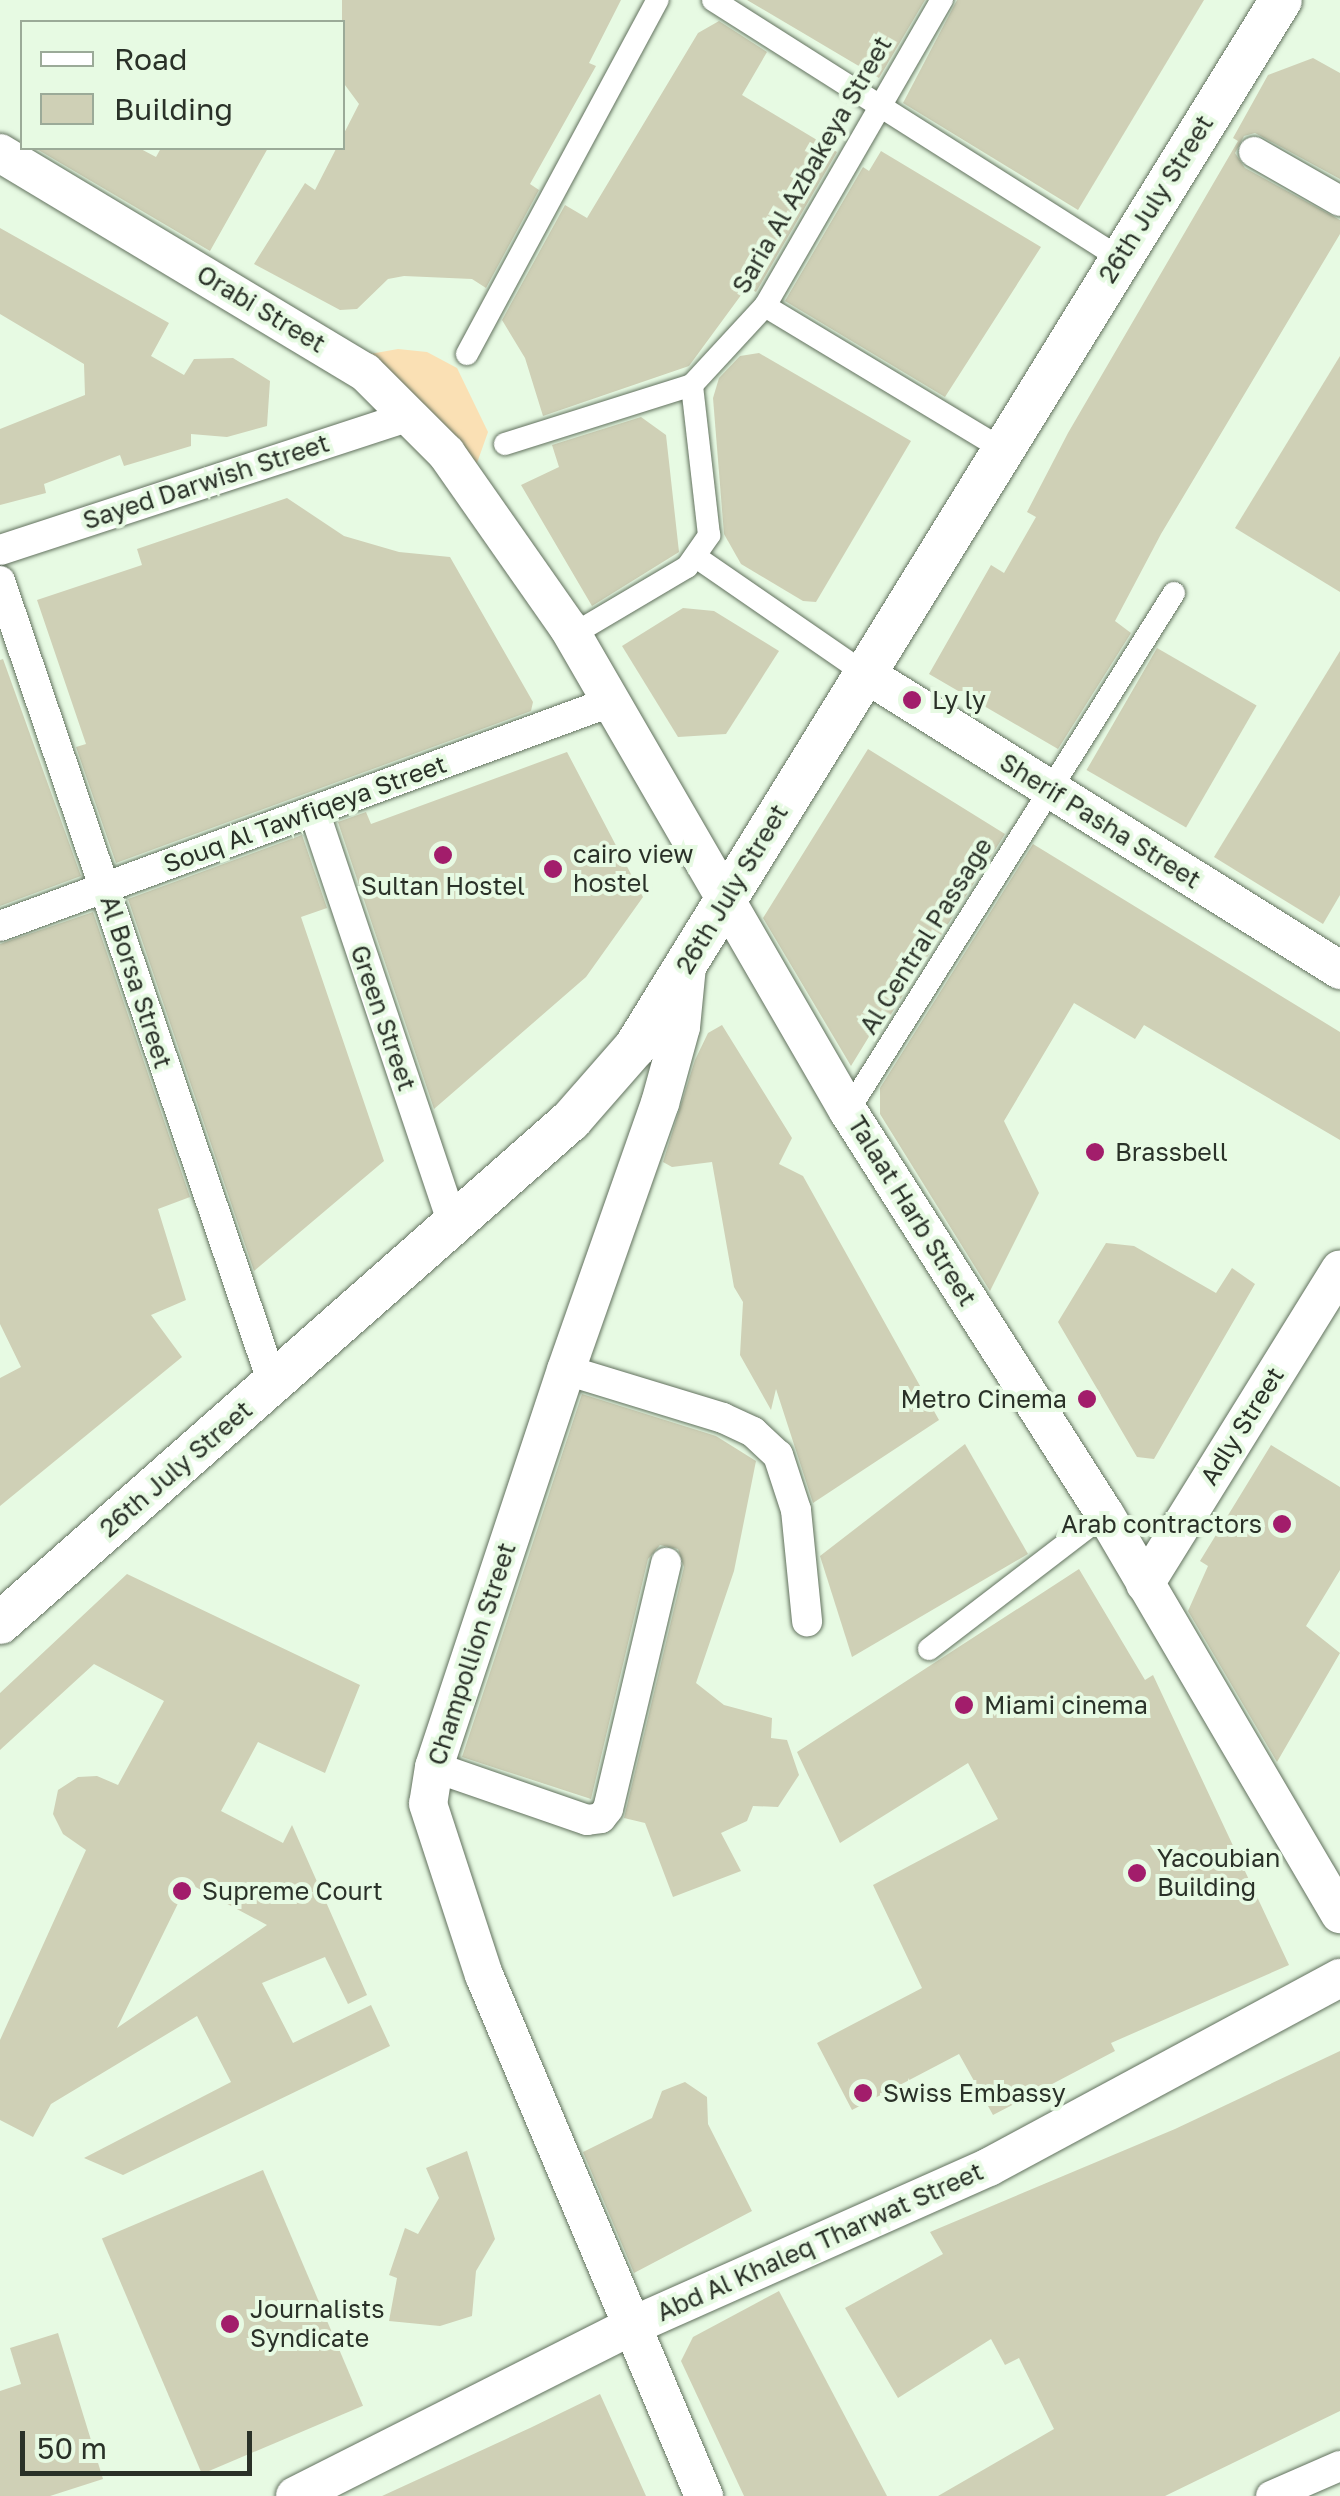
<!DOCTYPE html>
<style>
body{margin:0}
#map{position:relative;width:1340px;height:2496px;overflow:hidden;background:#e7fae3;font-family:"Golos Text",sans-serif}
div>[style]{position:absolute}
.green>*{inset:0;background:#fae0b4}
.building>*{inset:0;background:#cfd0b6;transform-origin:0 0}
.roads{filter:drop-shadow(0 0 2px #62715e) drop-shadow(0 0 2px #62715e)}
.pedestrian>*{height:22px;margin:-11px;padding:0 11px;transform-origin:11px;border-radius:11px;background:#fff}
.minor>*{height:30px;margin:-15px;padding:0 15px;transform-origin:15px;border-radius:15px;background:#fff}
.tertiary>*{height:38px;margin:-19px;padding:0 19px;transform-origin:19px;border-radius:19px;background:#fff}
.secondary>*{height:42px;margin:-21px;padding:0 21px;transform-origin:21px;border-radius:21px;background:#fff}
.dots>*{width:28px;height:28px;translate:-50% -50%;box-sizing:border-box;border:5px solid #e7fae3;border-radius:50%}
span{translate:-50% -50%;white-space:nowrap;text-align:center;line-height:1.15;-webkit-text-stroke:8px #e7fae3;paint-order:stroke}
.street-label{font-size:25px;color:#2a3128}
.poi-label{font-size:25px;color:#2a3128}
.left{translate:0 -50%;text-align:left}
.right{translate:-100% -50%;text-align:right}
.legend{position:absolute;left:20px;top:20px;width:325px;height:130px;box-sizing:border-box;background:#e7fae3;border:2px solid #9baa98;margin:0;padding:12px 18px;list-style:none;font-size:30px;color:#2a3128}
.legend li{display:flex;align-items:center;gap:20px;height:50px}
.legend b{width:50px;border:2px solid #9baa98}
.scale{position:absolute;left:20px;top:2431px;width:232px;height:45px;box-sizing:border-box;border:5px solid #2a3128;border-top:0;padding-left:12px;font-size:30px;line-height:35px;white-space:nowrap;color:#2a3128;-webkit-text-stroke:8px #e7fae3;paint-order:stroke}
</style>
<div id="map">
<div class="green">
<div style="clip-path:polygon(398px 349px,427px 352px,457px 368px,488px 432px,477px 463px,370px 354px)"></div>
</div>
<div class="building">
<div style="clip-path:polygon(342px 0,621px 0,589px 63px,596px 66px,530px 184px,539px 190px,486px 288px,472px 279px,404px 276px,388px 279px,357px 309px,340px 310px,254px 264px,305px 183px,315px 190px,359px 104px,342px 81px)"></div>
<div style="clip-path:polygon(747px 0,925px 0,879px 78px)"></div>
<div style="clip-path:polygon(957px 0,1204px 0,1078px 210px,903px 103px)"></div>
<div style="clip-path:polygon(719px 21px,767px 52px,742px 95px,837px 152px,756px 292px,747px 287px,689px 366px,543px 416px,525px 358px,502px 320px,565px 205px,587px 218px,698px 33px)"></div>
<div style="clip-path:polygon(1313px 58px,1340px 73px,1340px 179px,1255px 133px,1244px 136px,1235px 153px,1245px 168px,1340px 220px,1340px 234px,1161px 534px,1115px 621px,1131px 633px,1058px 749px,929px 674px,991px 565px,1004px 573px,1036px 517px,1027px 512px,1068px 433px,1238px 141px,1233px 138px,1268px 75px)"></div>
<div style="clip-path:polygon(35px 148px,139px 148px,156px 157px,161px 148px,268px 148px,210px 251px)"></div>
<div style="clip-path:polygon(881px 151px,1041px 247px,945px 397px,785px 301px,863px 167px,869px 171px)"></div>
<div style="clip-path:polygon(0 228px,169px 323px,151px 356px,184px 375px,194px 359px,233px 358px,270px 381px,267px 426px,227px 437px,191px 434px,191px 446px,124px 466px,120px 455px,44px 484px,46px 493px,0 505px,0 429px,85px 395px,84px 364px,0 314px)"></div>
<div style="clip-path:polygon(759px 353px,911px 441px,816px 602px,803px 601px,741px 564px,724px 534px,713px 398px,719px 378px,740px 356px)"></div>
<div style="clip-path:polygon(1340px 356px,1340px 592px,1235px 528px)"></div>
<div style="clip-path:polygon(641px 417px,666px 435px,679px 552px,592px 606px,521px 485px,559px 467px,552px 445px)"></div>
<div style="clip-path:polygon(287px 498px,344px 536px,399px 552px,450px 557px,533px 702px,531px 711px,116px 863px,76px 747px,86px 744px,37px 600px,142px 565px,137px 549px)"></div>
<div style="clip-path:polygon(683px 608px,714px 611px,779px 651px,726px 734px,678px 737px,622px 646px)"></div>
<div style="left:1157px;top:648px;width:115px;height:141px;rotate:30deg"></div>
<div style="clip-path:polygon(1340px 651px,1340px 895px,1323px 924px,1214px 857px)"></div>
<div style="clip-path:polygon(3px 659px,81px 876px,0 906px,0 660px)"></div>
<div style="clip-path:polygon(868px 749px,1005px 834px,881px 1030px,881px 1017px,851px 1066px,763px 918px)"></div>
<div style="clip-path:polygon(567px 752px,643px 897px,586px 977px,434px 1109px,338px 822px,366px 812px,371px 824px)"></div>
<div style="clip-path:polygon(302px 835px,327px 908px,301px 917px,384px 1161px,254px 1271px,128px 899px)"></div>
<div style="clip-path:polygon(1033px 844px,1340px 1032px,1340px 1140px,1144px 1025px,1135px 1039px,1074px 1003px,1004px 1121px,1039px 1193px,990px 1291px,880px 1114px,880px 1088px)"></div>
<div style="clip-path:polygon(93px 912px,190px 1197px,158px 1209px,186px 1300px,151px 1315px,182px 1357px,0 1506px,0 1378px,21px 1367px,0 1324px,0 944px)"></div>
<div style="clip-path:polygon(722px 1025px,792px 1138px,779px 1164px,803px 1176px,939px 1420px,813px 1503px,776px 1389px,771px 1410px,740px 1355px,743px 1302px,734px 1287px,712px 1162px,672px 1167px,663px 1162px,695px 1060px,708px 1033px)"></div>
<div style="clip-path:polygon(1106px 1243px,1134px 1246px,1216px 1293px,1232px 1268px,1255px 1284px,1154px 1459px,1137px 1457px,1058px 1322px)"></div>
<div style="clip-path:polygon(582px 1394px,716px 1436px,756px 1461px,734px 1571px,696px 1683px,724px 1705px,772px 1718px,771px 1738px,787px 1740px,799px 1775px,778px 1807px,753px 1806px,747px 1821px,721px 1833px,741px 1871px,673px 1897px,645px 1823px,624px 1818px,684px 1567px,678px 1549px,660px 1545px,648px 1559px,591px 1799px,462px 1757px)"></div>
<div style="clip-path:polygon(965px 1444px,1028px 1554px,852px 1657px,820px 1556px)"></div>
<div style="clip-path:polygon(1271px 1445px,1340px 1487px,1340px 1570px,1306px 1626px,1340px 1653px,1277px 1762px,1188px 1611px,1208px 1566px,1200px 1561px)"></div>
<div style="clip-path:polygon(1079px 1569px,1145px 1680px,1153px 1675px,1289px 1965px,1111px 2043px,1115px 2051px,993px 2115px,959px 2054px,852px 2110px,817px 2043px,922px 1988px,873px 1885px,998px 1819px,968px 1763px,840px 1843px,797px 1752px)"></div>
<div style="clip-path:polygon(evenodd,127px 1574px,360px 1685px,325px 1773px,258px 1742px,221px 1811px,283px 1843px,292px 1825px,367px 1995px,348px 2004px,325px 1957px,262px 1983px,293px 2043px,371px 2005px,390px 2046px,123px 2175px,84px 2158px,231px 2082px,197px 2016px,51px 2104px,33px 2137px,0 2120px,0 2040px,86px 1850px,63px 1834px,53px 1814px,58px 1790px,78px 1777px,97px 1776px,118px 1785px,164px 1701px,94px 1664px,0 1750px,0 1693px,127px 1574px,188px 1883px,267px 1925px,117px 2028px,188px 1883px)"></div>
<div style="clip-path:polygon(1340px 2051px,1340px 2411px,1165px 2496px,938px 2496px,1054px 2429px,1019px 2358px,1005px 2365px,991px 2339px,898px 2398px,845px 2308px,943px 2254px,930px 2232px,1175px 2129px)"></div>
<div style="clip-path:polygon(685px 2082px,707px 2097px,708px 2124px,752px 2211px,634px 2273px,583px 2152px,652px 2118px,662px 2091px)"></div>
<div style="clip-path:polygon(467px 2151px,495px 2239px,476px 2271px,472px 2316px,440px 2326px,389px 2321px,397px 2278px,389px 2275px,405px 2228px,418px 2234px,439px 2198px,426px 2168px)"></div>
<div style="left:263px;top:2170px;width:256px;height:175px;rotate:67deg"></div>
<div style="clip-path:polygon(779px 2291px,887px 2496px,744px 2496px,681px 2361px,693px 2337px)"></div>
<div style="clip-path:polygon(58px 2333px,103px 2479px,50px 2496px,0 2496px,0 2391px,21px 2384px,10px 2348px)"></div>
<div style="clip-path:polygon(600px 2394px,646px 2496px,382px 2496px,530px 2428px)"></div>
</div>
<div class="roads">
<div class="pedestrian">
<div style="left:713px;top:0;width:481px;rotate:32.4deg"></div>
<div style="left:765px;top:306px;width:275px;rotate:31.1deg"></div>
<div style="left:467px;top:354px;width:402px;rotate:-61.7deg"></div>
<div style="left:505px;top:444px;width:196px;rotate:-17.5deg"></div>
<div style="left:692px;top:385px;width:108px;rotate:-47.3deg"></div>
<div style="left:765px;top:306px;width:354px;rotate:-60deg"></div>
<div style="left:696px;top:557px;width:201px;rotate:34.6deg"></div>
<div style="left:572px;top:635px;width:134px;rotate:-30.6deg"></div>
<div style="left:687px;top:567px;width:39px;rotate:-55deg"></div>
<div style="left:709px;top:535px;width:151px;rotate:-96.5deg"></div>
<div style="left:848px;top:1111px;width:612px;rotate:-57.82deg"></div>
<div style="left:929px;top:1649px;width:222px;rotate:-37.5deg"></div>
</div>
<div class="minor">
<div style="left:1254px;top:152px;width:99px;rotate:29.7deg"></div>
<div style="left:0;top:550px;width:434px;rotate:-18.1deg"></div>
<div style="left:0;top:581px;width:848px;rotate:71.22deg"></div>
<div style="left:314px;top:811px;width:436px;rotate:71.4deg"></div>
<div style="left:0;top:926px;width:650px;rotate:-20.16deg"></div>
<div style="left:566px;top:1370px;width:164px;rotate:17deg"></div>
<div style="left:723px;top:1418px;width:33px;rotate:25deg"></div>
<div style="left:753px;top:1432px;width:34px;rotate:43deg"></div>
<div style="left:778px;top:1455px;width:58px;rotate:71.9deg"></div>
<div style="left:796px;top:1510px;width:112px;rotate:84.3deg"></div>
<div style="left:434px;top:1767px;width:162px;rotate:19.1deg"></div>
<div style="left:587px;top:1820px;width:14px;rotate:-8deg"></div>
<div style="left:601px;top:1818px;width:11px;rotate:-52deg"></div>
<div style="left:608px;top:1809px;width:253px;rotate:-76.7deg"></div>
<div style="left:1271px;top:2496px;width:75px;rotate:-23.5deg"></div>
</div>
<div class="tertiary">
<div style="left:0;top:153px;width:426px;rotate:31deg"></div>
<div style="left:365px;top:372px;width:115px;rotate:45deg"></div>
<div style="left:446px;top:453px;width:213px;rotate:55deg"></div>
<div style="left:568px;top:627px;width:559px;rotate:59.95deg"></div>
<div style="left:848px;top:1111px;width:478px;rotate:57.5deg"></div>
<div style="left:1105px;top:1514px;width:464px;rotate:59.6deg"></div>
<div style="left:861px;top:671px;width:565px;rotate:31.97deg"></div>
<div style="left:687px;top:966px;width:61px;rotate:95.6deg"></div>
<div style="left:681px;top:1027px;width:79px;rotate:105.4deg"></div>
<div style="left:660px;top:1103px;width:283px;rotate:109.4deg"></div>
<div style="left:566px;top:1370px;width:418px;rotate:108.4deg"></div>
<div style="left:434px;top:1767px;width:37px;rotate:99deg"></div>
<div style="left:428px;top:1804px;width:180px;rotate:71.9deg"></div>
<div style="left:484px;top:1975px;width:566px;rotate:67.11deg"></div>
<div style="left:1145px;top:1584px;width:370px;rotate:-58.2deg"></div>
<div style="left:295px;top:2496px;width:377px;rotate:-26.8deg"></div>
<div style="left:632px;top:2326px;width:391px;rotate:-24deg"></div>
<div style="left:989px;top:2167px;width:399px;rotate:-28.3deg"></div>
</div>
<div class="secondary">
<div style="left:0;top:1623px;width:761px;rotate:-41.38deg"></div>
<div style="left:571px;top:1120px;width:97px;rotate:-48.8deg"></div>
<div style="left:635px;top:1047px;width:1230px;rotate:-58.33deg"></div>
</div>
</div>
<div class="dots">
<div style="left:912px;top:700px;background:#a21d6b"></div>
<div style="left:443px;top:855px;background:#a21d6b"></div>
<div style="left:553px;top:869px;background:#a21d6b"></div>
<div style="left:1095px;top:1152px;background:#a21d6b"></div>
<div style="left:1087px;top:1399px;background:#a21d6b"></div>
<div style="left:1282px;top:1524px;background:#a21d6b"></div>
<div style="left:964px;top:1705px;background:#a21d6b"></div>
<div style="left:1137px;top:1873px;background:#a21d6b"></div>
<div style="left:182px;top:1891px;background:#a21d6b"></div>
<div style="left:863px;top:2093px;background:#a21d6b"></div>
<div style="left:230px;top:2324px;background:#a21d6b"></div>
</div>
<div class="street-label">
<span style="left:812px;top:165px;rotate:-60deg">Saria Al Azbakeya Street</span>
<span style="left:1156px;top:199px;rotate:-58deg">26th July Street</span>
<span style="left:261px;top:309px;rotate:31deg">Orabi Street</span>
<span style="left:206px;top:482px;rotate:-18deg">Sayed Darwish Street</span>
<span style="left:305px;top:814px;rotate:-20deg">Souq Al Tawfiqeya Street</span>
<span style="left:1100px;top:821px;rotate:32deg">Sherif Pasha Street</span>
<span style="left:732px;top:889px;rotate:-59deg">26th July Street</span>
<span style="left:926px;top:936px;rotate:-58deg">Al Central Passage</span>
<span style="left:136px;top:982px;rotate:72deg">Al Borsa Street</span>
<span style="left:383px;top:1018px;rotate:71deg">Green Street</span>
<span style="left:912px;top:1211px;rotate:58deg">Talaat Harb Street</span>
<span style="left:1242px;top:1426px;rotate:-58deg">Adly Street</span>
<span style="left:176px;top:1469px;rotate:-41deg">26th July Street</span>
<span style="left:472px;top:1654px;rotate:-72deg">Champollion Street</span>
<span style="left:820px;top:2242px;rotate:-24deg">Abd Al Khaleq Tharwat Street</span>
</div>
<div class="poi-label">
<span class="left" style="left:932px;top:700px">Ly ly</span>
<span class="left" style="left:573px;top:869px">cairo view<br>hostel</span>
<span style="left:443px;top:886px">Sultan Hostel</span>
<span class="left" style="left:1115px;top:1152px">Brassbell</span>
<span class="right" style="left:1067px;top:1399px">Metro Cinema</span>
<span class="right" style="left:1262px;top:1524px">Arab contractors</span>
<span class="left" style="left:984px;top:1705px">Miami cinema</span>
<span class="left" style="left:1157px;top:1873px">Yacoubian<br>Building</span>
<span class="left" style="left:202px;top:1891px">Supreme Court</span>
<span class="left" style="left:883px;top:2093px">Swiss Embassy</span>
<span class="left" style="left:250px;top:2324px">Journalists<br>Syndicate</span>
</div>
<ul class="legend">
<li><b style="height:12px;background:#fff"></b>Road</li>
<li><b style="height:28px;background:#cfd0b6"></b>Building</li>
</ul>
<div class="scale">50 m</div>
</div>
